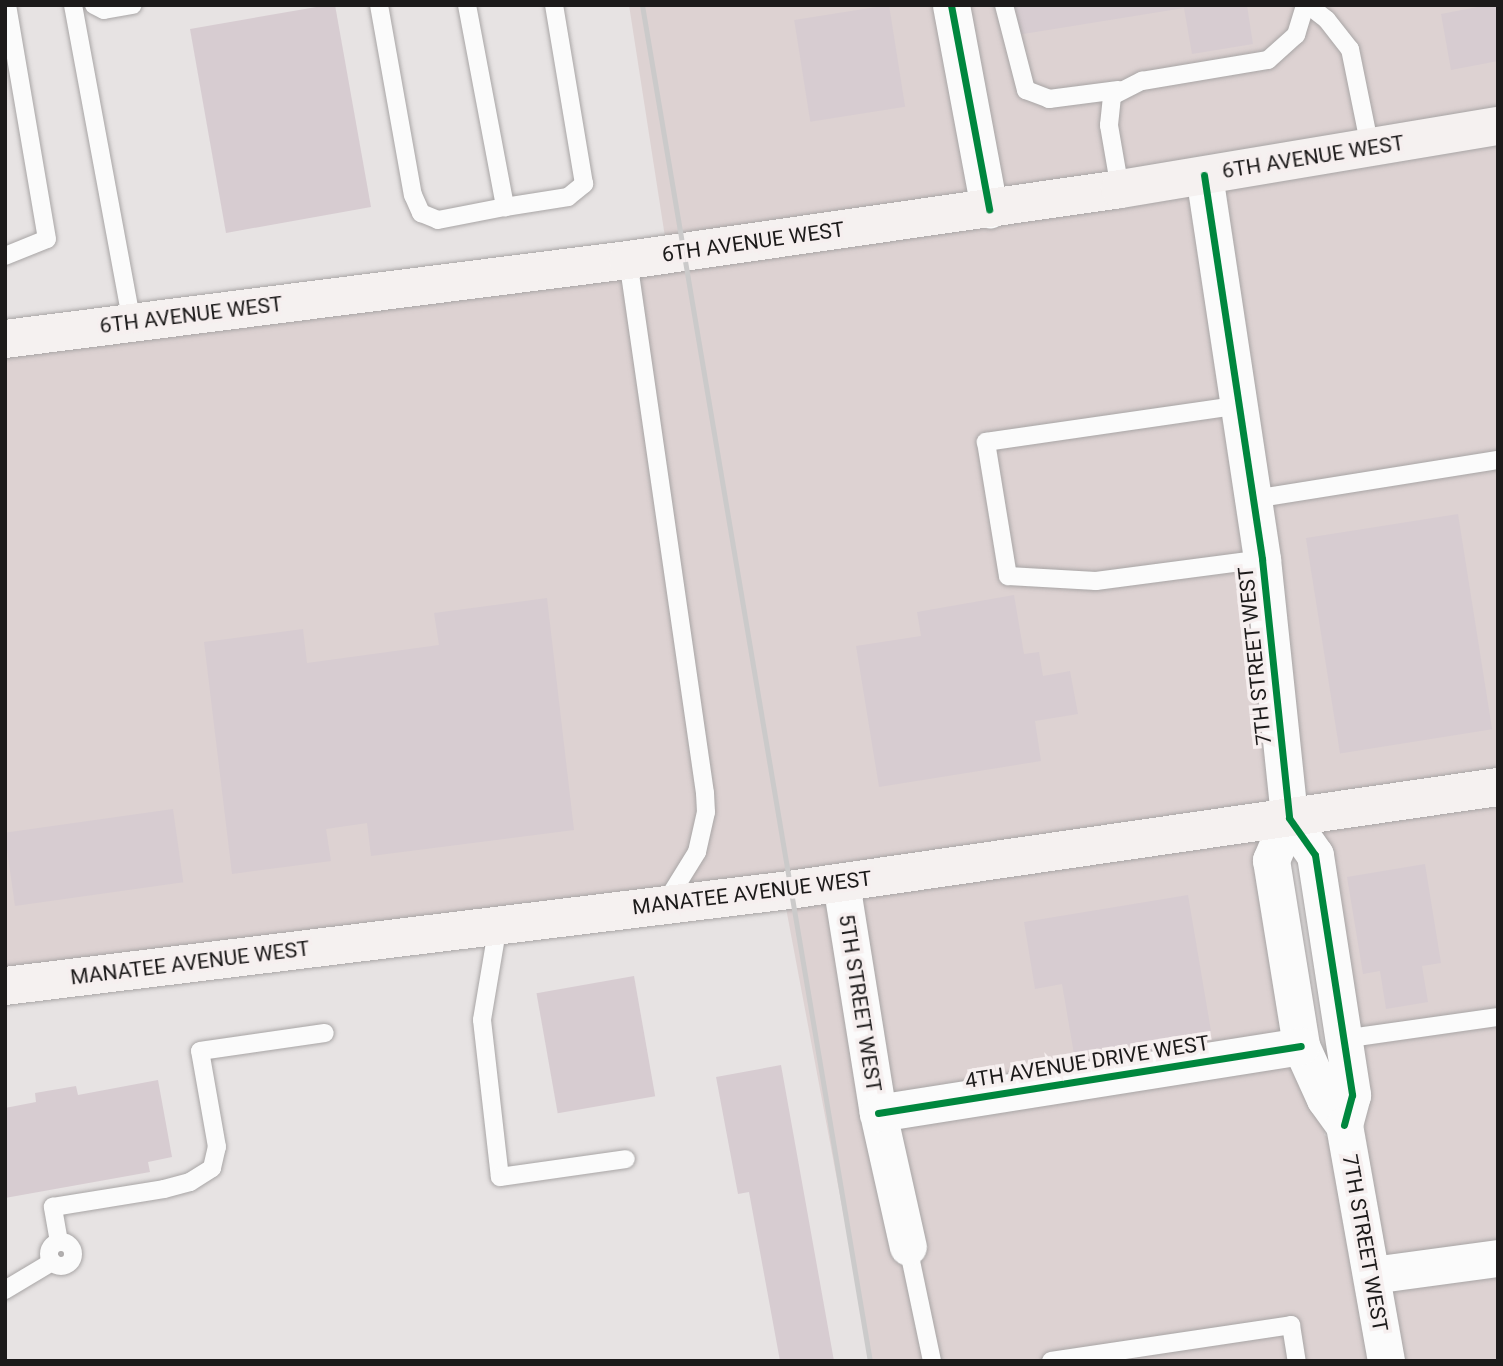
<!DOCTYPE html>
<style>
body{margin:0}
#map{position:relative;width:1503px;height:1366px;overflow:hidden;background:#e7e3e3;font-family:Roboto,sans-serif}
div>[style]{position:absolute}
.built>*{inset:0;background:#ddd2d2}
.building>*{inset:0;background:#d7ccd1;transform-origin:0 0}
.roads{filter:drop-shadow(0 0 2px #a8a5a5) drop-shadow(0 0 2px #a8a5a5)}
.service>*{height:18px;margin:-9px;padding:0 9px;transform-origin:9px;border-radius:9px;background:#fbfbfb}
.service>.ring{margin:-9px;padding:0;box-sizing:content-box;background:none;border:18px solid #fbfbfb;border-radius:50%}
.minor>*{height:37px;margin:-18.5px;padding:0 18.5px;transform-origin:18.5px;border-radius:18.5px;background:#fbfbfb}
.primary>*{height:38px;margin:-19px;padding:0 19px;transform-origin:19px;border-radius:19px;background:#f5f1f0}
.rail>*{height:5px;margin:-2.5px;padding:0 2.5px;transform-origin:2.5px;border-radius:2.5px;background:#cbcaca}
.cycleway>*{height:7px;margin:-3.5px;padding:0 3.5px;transform-origin:3.5px;border-radius:3.5px;background:#00873e}
span{translate:-50% -50%;white-space:nowrap;text-align:center;line-height:1.15;-webkit-text-stroke:7px #f6efef;paint-order:stroke}
.street-label{font-size:21px;color:#1c1a1a}
.frame{position:absolute;inset:0;border:7px solid #1c1a1a;pointer-events:none}
</style>
<div id="map">
<div class="built">
<div style="clip-path:polygon(629px 5px,935px 5px,971px 194px,665px 237px)"></div>
<div style="clip-path:polygon(967px 5px,1498px 5px,1498px 109px,1001px 189px)"></div>
<div style="clip-path:polygon(1498px 144px,1498px 769px,1303px 798px,1278px 557px,1223px 190px)"></div>
<div style="clip-path:polygon(1192px 195px,1226px 408px,1271px 803px,786px 872px,5px 969px,5px 356px)"></div>
<div style="clip-path:polygon(1498px 804px,1498px 1240px,1384px 1256px,1361px 1133px,1365px 1128px,1317px 831px)"></div>
<div style="clip-path:polygon(1262px 839px,1326px 1128px,1324px 1135px,1330px 1138px,1370px 1361px,871px 1361px,786px 908px)"></div>
<div style="clip-path:polygon(1498px 1275px,1498px 1361px,1402px 1361px,1390px 1290px)"></div>
</div>
<div class="building">
<div style="clip-path:polygon(328px 5px,335px 5px,371px 207px,226px 233px,190px 29px)"></div>
<div style="left:889px;top:5px;width:103px;height:96px;rotate:81deg"></div>
<div style="clip-path:polygon(1012px 5px,1247px 5px,1253px 44px,1192px 54px,1184px 8px,1017px 35px)"></div>
<div style="clip-path:polygon(1488px 5px,1498px 5px,1498px 61px,1451px 70px,1441px 14px)"></div>
<div style="left:1458px;top:514px;width:218px;height:154px;rotate:81deg"></div>
<div style="clip-path:polygon(1014px 595px,1024px 654px,1039px 652px,1043px 676px,1070px 671px,1078px 714px,1035px 721px,1041px 761px,879px 787px,856px 646px,921px 636px,917px 612px)"></div>
<div style="clip-path:polygon(547px 598px,574px 830px,371px 856px,367px 823px,326px 829px,331px 861px,232px 874px,204px 642px,303px 629px,307px 663px,439px 645px,434px 613px)"></div>
<div style="left:173px;top:809px;width:74px;height:170px;rotate:82deg"></div>
<div style="clip-path:polygon(1425px 864px,1441px 963px,1422px 966px,1428px 1002px,1386px 1009px,1380px 971px,1363px 974px,1347px 877px)"></div>
<div style="clip-path:polygon(1188px 895px,1211px 1031px,1074px 1054px,1062px 984px,1035px 989px,1024px 922px)"></div>
<div style="left:634px;top:976px;width:122px;height:99px;rotate:80deg"></div>
<div style="clip-path:polygon(781px 1065px,834px 1361px,780px 1361px,749px 1192px,738px 1194px,716px 1077px)"></div>
<div style="clip-path:polygon(158px 1080px,172px 1157px,148px 1162px,150px 1172px,5px 1198px,5px 1108px,36px 1102px,35px 1093px,76px 1086px,78px 1095px)"></div>
</div>
<div class="roads">
<div class="service">
<div style="left:73px;top:5px;width:323px;rotate:79.5deg"></div>
<div style="left:94px;top:5px;width:11px;rotate:27deg"></div>
<div style="left:104px;top:10px;width:29px;rotate:-10deg"></div>
<div style="left:379px;top:5px;width:193px;rotate:79.9deg"></div>
<div style="left:413px;top:195px;width:20px;rotate:66deg"></div>
<div style="left:421px;top:213px;width:18px;rotate:22deg"></div>
<div style="left:438px;top:220px;width:68px;rotate:-11deg"></div>
<div style="left:467px;top:5px;width:206px;rotate:79.3deg"></div>
<div style="left:505px;top:207px;width:64px;rotate:-9deg"></div>
<div style="left:568px;top:197px;width:21px;rotate:-39deg"></div>
<div style="left:584px;top:184px;width:181px;rotate:-99.5deg"></div>
<div style="left:1004px;top:5px;width:88px;rotate:75.5deg"></div>
<div style="left:1026px;top:90px;width:25px;rotate:21deg"></div>
<div style="left:1049px;top:99px;width:70px;rotate:-7.4deg"></div>
<div style="left:1308px;top:5px;width:24px;rotate:38deg"></div>
<div style="left:1327px;top:20px;width:37px;rotate:52deg"></div>
<div style="left:1350px;top:49px;width:100px;rotate:78.5deg"></div>
<div style="left:1120px;top:189px;width:65px;rotate:-99.8deg"></div>
<div style="left:1109px;top:125px;width:29px;rotate:-84deg"></div>
<div style="left:1112px;top:96px;width:34px;rotate:-27deg"></div>
<div style="left:1142px;top:81px;width:128px;rotate:-9.5deg"></div>
<div style="left:1268px;top:60px;width:38px;rotate:-42deg"></div>
<div style="left:1296px;top:35px;width:31px;rotate:-73deg"></div>
<div style="left:5px;top:256px;width:45px;rotate:-22deg"></div>
<div style="left:47px;top:239px;width:237px;rotate:-99.7deg"></div>
<div style="left:628px;top:260px;width:539px;rotate:81.78deg"></div>
<div style="left:705px;top:793px;width:19px;rotate:87deg"></div>
<div style="left:706px;top:812px;width:41px;rotate:102.7deg"></div>
<div style="left:697px;top:852px;width:59px;rotate:121.8deg"></div>
<div style="left:1242px;top:405px;width:259px;rotate:171.8deg"></div>
<div style="left:986px;top:442px;width:136px;rotate:80.7deg"></div>
<div style="left:1008px;top:576px;width:88px;rotate:3.3deg"></div>
<div style="left:1096px;top:581px;width:167px;rotate:-7.5deg"></div>
<div style="left:1254px;top:499px;width:247px;rotate:-9.1deg"></div>
<div style="left:498px;top:925px;width:96px;rotate:99.6deg"></div>
<div style="left:482px;top:1020px;width:158px;rotate:83.5deg"></div>
<div style="left:500px;top:1177px;width:127px;rotate:-8.1deg"></div>
<div style="left:1343px;top:1039px;width:157px;rotate:-8.1deg"></div>
<div class="ring" style="left:49px;top:1242px;width:6px;height:6px"></div>
<div style="left:59px;top:1242px;width:36px;rotate:-100deg"></div>
<div style="left:53px;top:1207px;width:112px;rotate:-9.2deg"></div>
<div style="left:164px;top:1189px;width:27px;rotate:-15deg"></div>
<div style="left:190px;top:1182px;width:26px;rotate:-32deg"></div>
<div style="left:212px;top:1168px;width:22px;rotate:-77deg"></div>
<div style="left:217px;top:1147px;width:97px;rotate:-100deg"></div>
<div style="left:200px;top:1051px;width:126px;rotate:-8.2deg"></div>
<div style="left:908px;top:1247px;width:116px;rotate:78.1deg"></div>
<div style="left:5px;top:1290px;width:55px;rotate:-30.8deg"></div>
<div style="left:1051px;top:1361px;width:243px;rotate:-8.5deg"></div>
<div style="left:1291px;top:1325px;width:36px;rotate:81deg"></div>
</div>
<div class="minor">
<div style="left:951px;top:5px;width:208px;rotate:79.4deg"></div>
<div style="left:1204px;top:175px;width:388px;rotate:81.4deg"></div>
<div style="left:1262px;top:559px;width:260px;rotate:84deg"></div>
<div style="left:1289px;top:818px;width:45px;rotate:54.9deg"></div>
<div style="left:1315px;top:855px;width:243px;rotate:81.2deg"></div>
<div style="left:1352px;top:1095px;width:31px;rotate:105deg"></div>
<div style="left:1289px;top:818px;width:46px;rotate:113.2deg"></div>
<div style="left:1271px;top:860px;width:188px;rotate:80.8deg"></div>
<div style="left:1301px;top:1046px;width:58px;rotate:65.6deg"></div>
<div style="left:1325px;top:1099px;width:32px;rotate:54deg"></div>
<div style="left:1344px;top:1125px;width:240px;rotate:79.9deg"></div>
<div style="left:841px;top:883px;width:233px;rotate:80.9deg"></div>
<div style="left:878px;top:1113px;width:137px;rotate:77.4deg"></div>
<div style="left:878px;top:1113px;width:428px;rotate:-9deg"></div>
<div style="left:1372px;top:1275px;width:127px;rotate:-7.7deg"></div>
</div>
<div class="primary">
<div style="left:5px;top:339px;width:628px;rotate:-7.23deg"></div>
<div style="left:628px;top:260px;width:497px;rotate:-8.2deg"></div>
<div style="left:1120px;top:189px;width:383px;rotate:-9.5deg"></div>
<div style="left:5px;top:986px;width:790px;rotate:-6.98deg"></div>
<div style="left:789px;top:890px;width:716px;rotate:-8.27deg"></div>
</div>
</div>
<div class="rail">
<div style="left:642px;top:5px;width:1375px;rotate:80.46deg"></div>
</div>
<div class="cycleway">
<div style="left:951px;top:5px;width:208px;rotate:79.4deg"></div>
<div style="left:1204px;top:175px;width:388px;rotate:81.4deg"></div>
<div style="left:1262px;top:559px;width:260px;rotate:84deg"></div>
<div style="left:1289px;top:818px;width:45px;rotate:54.9deg"></div>
<div style="left:1315px;top:855px;width:243px;rotate:81.2deg"></div>
<div style="left:1352px;top:1095px;width:31px;rotate:105deg"></div>
<div style="left:878px;top:1113px;width:428px;rotate:-9deg"></div>
</div>
<div class="street-label">
<span style="left:1313px;top:157px;rotate:-9deg">6TH AVENUE WEST</span>
<span style="left:753px;top:242px;rotate:-8deg">6TH AVENUE WEST</span>
<span style="left:191px;top:315px;rotate:-7deg">6TH AVENUE WEST</span>
<span style="left:1255px;top:656px;rotate:-96deg">7TH STREET WEST</span>
<span style="left:752px;top:893px;rotate:-7deg">MANATEE AVENUE WEST</span>
<span style="left:190px;top:963px;rotate:-7deg">MANATEE AVENUE WEST</span>
<span style="left:860px;top:1003px;rotate:81deg">5TH STREET WEST</span>
<span style="left:1087px;top:1062px;rotate:-9deg">4TH AVENUE DRIVE WEST</span>
<span style="left:1365px;top:1243px;rotate:80deg">7TH STREET WEST</span>
</div>
<div class="frame"></div>
</div>
